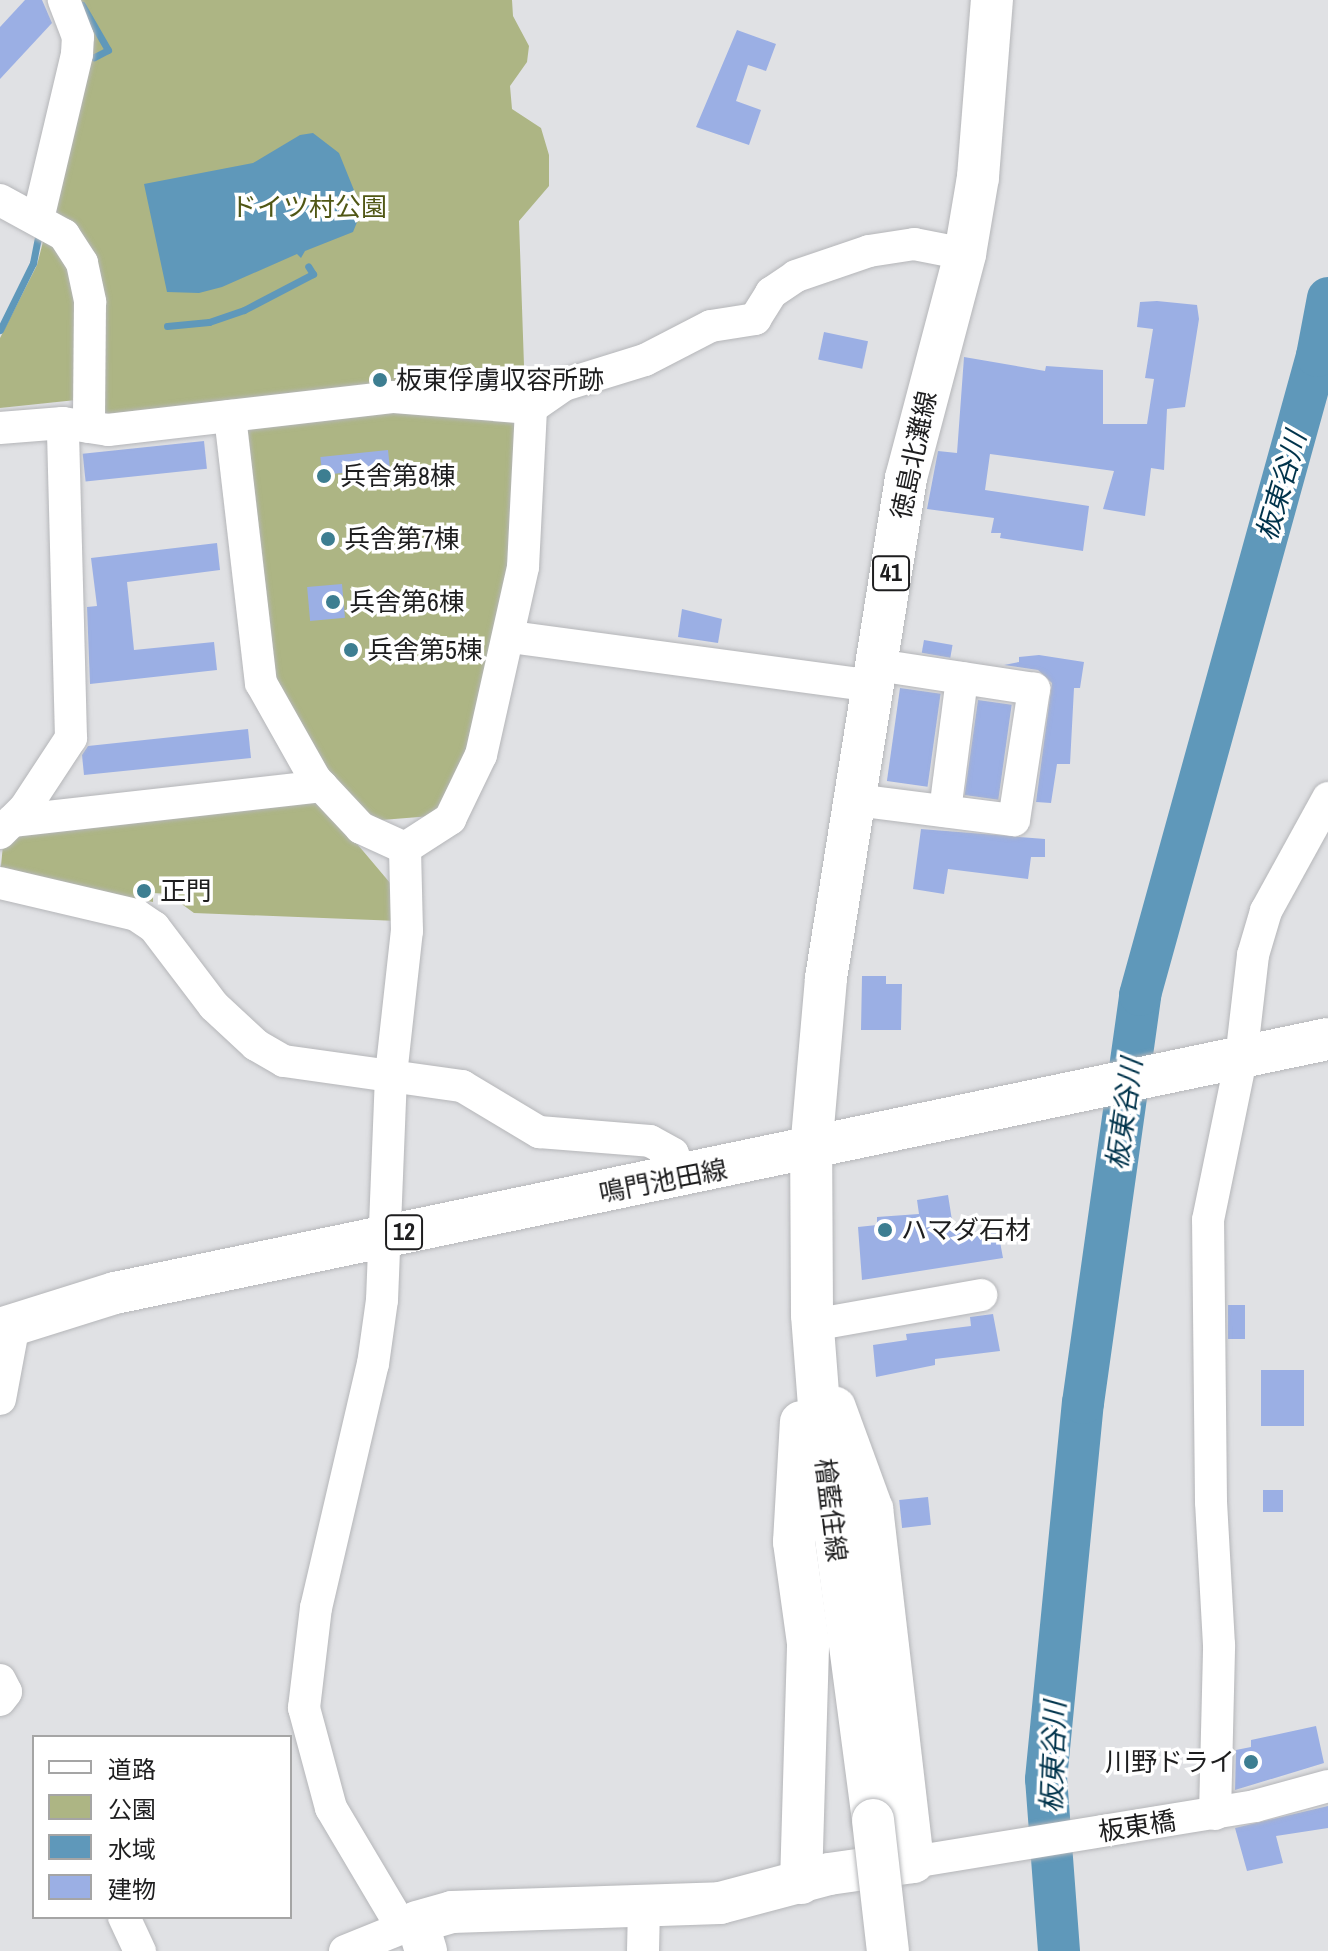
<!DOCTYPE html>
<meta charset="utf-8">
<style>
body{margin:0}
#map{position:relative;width:1328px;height:1951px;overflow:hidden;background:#e0e1e4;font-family:"Archivo Narrow","Noto Sans JP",sans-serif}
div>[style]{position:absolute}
.green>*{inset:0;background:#adb584}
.water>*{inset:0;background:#5f98ba}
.stream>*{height:7px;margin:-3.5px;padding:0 3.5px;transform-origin:3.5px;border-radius:3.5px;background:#5f98ba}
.river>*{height:42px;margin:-21px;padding:0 21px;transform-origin:21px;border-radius:21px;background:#5f98ba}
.building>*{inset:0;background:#9bafe4;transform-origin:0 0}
.roads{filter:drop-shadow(0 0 2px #b5b6b9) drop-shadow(0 0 2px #b5b6b9)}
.minor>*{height:32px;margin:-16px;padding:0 16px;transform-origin:16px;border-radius:16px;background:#fff}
.major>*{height:42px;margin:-21px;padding:0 21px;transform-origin:21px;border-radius:21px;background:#fff}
.bridges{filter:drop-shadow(0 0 2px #b5b6b9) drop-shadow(0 0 2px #b5b6b9)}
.major-bridge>*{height:42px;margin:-21px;padding:0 21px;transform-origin:21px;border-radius:21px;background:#fff}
.dots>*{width:22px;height:22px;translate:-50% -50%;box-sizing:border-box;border:4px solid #fff;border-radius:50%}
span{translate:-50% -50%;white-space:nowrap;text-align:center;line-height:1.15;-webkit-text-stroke:7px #fff;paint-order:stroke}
.shield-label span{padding:2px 6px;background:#fff;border:2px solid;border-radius:6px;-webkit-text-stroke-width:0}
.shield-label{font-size:24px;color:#1e1e1f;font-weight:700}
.park-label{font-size:26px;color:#505715}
.poi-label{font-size:26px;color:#1e1e1f}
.left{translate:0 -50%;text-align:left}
.right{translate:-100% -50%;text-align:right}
.street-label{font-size:26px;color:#1e1e1f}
.water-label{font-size:28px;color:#00334b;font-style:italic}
.legend{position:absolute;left:32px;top:1735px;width:260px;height:184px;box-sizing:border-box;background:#fff;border:2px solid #a5a5a5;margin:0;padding:10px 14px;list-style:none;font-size:24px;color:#1e1e1f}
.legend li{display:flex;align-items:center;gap:16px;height:40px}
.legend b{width:40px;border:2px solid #a5a5a5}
</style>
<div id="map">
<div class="green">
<div style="clip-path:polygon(71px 0,512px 0,513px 16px,529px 46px,527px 62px,510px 86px,512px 109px,541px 128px,549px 155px,549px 186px,519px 221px,524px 365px,503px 641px,444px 815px,369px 821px,320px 764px,275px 682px,241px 402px,107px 414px,76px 400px,0 408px,0 338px,37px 265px,51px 211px)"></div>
<div style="clip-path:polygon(290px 796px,319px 803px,331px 813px,396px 890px,399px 921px,194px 913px,168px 894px,153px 893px,153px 902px,0 876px,4px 835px)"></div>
</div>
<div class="water">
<div style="clip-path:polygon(313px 133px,339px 153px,362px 210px,353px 232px,305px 251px,301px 258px,297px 254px,222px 287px,199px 293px,167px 292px,144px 184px,253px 163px,300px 135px)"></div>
</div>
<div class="stream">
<div style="left:82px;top:5px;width:52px;rotate:60deg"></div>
<div style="left:108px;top:50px;width:16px;rotate:153deg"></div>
<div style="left:167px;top:326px;width:42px;rotate:-5.4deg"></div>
<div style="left:209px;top:322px;width:37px;rotate:-19deg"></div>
<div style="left:244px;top:310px;width:78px;rotate:-27.6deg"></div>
<div style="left:313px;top:274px;width:9px;rotate:-122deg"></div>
<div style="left:0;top:330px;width:75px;rotate:-63.8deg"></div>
<div style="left:33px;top:263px;width:25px;rotate:-79deg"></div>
</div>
<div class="river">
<div style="left:1059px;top:1951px;width:172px;rotate:-94.3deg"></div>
<div style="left:1046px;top:1779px;width:378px;rotate:-84.4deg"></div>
<div style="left:1083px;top:1403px;width:412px;rotate:-82deg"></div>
<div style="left:1140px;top:995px;width:663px;rotate:-74.52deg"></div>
<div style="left:1317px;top:356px;width:59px;rotate:-79.3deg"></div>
</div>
<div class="building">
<div style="clip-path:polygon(25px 0,42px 0,52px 23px,0 79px,0 27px)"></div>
<div style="clip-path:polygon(737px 30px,776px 44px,766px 71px,748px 65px,736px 101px,761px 110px,749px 145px,696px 127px)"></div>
<div style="clip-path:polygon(1157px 301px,1197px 305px,1199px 319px,1185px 407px,1167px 409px,1164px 470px,1151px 468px,1145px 516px,1103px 509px,1114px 471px,990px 454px,985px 490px,1089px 506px,1083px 551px,1000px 538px,1001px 533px,991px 533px,994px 518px,927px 509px,938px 451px,957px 453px,964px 357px,1045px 371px,1046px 366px,1103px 370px,1103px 424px,1147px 424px,1154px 379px,1145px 378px,1153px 329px,1137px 327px,1140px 302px)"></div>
<div style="left:824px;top:332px;width:45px;height:28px;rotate:12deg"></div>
<div style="left:204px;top:441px;width:28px;height:122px;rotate:84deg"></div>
<div style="left:388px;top:450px;width:18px;height:68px;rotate:84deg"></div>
<div style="clip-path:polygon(217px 543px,220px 570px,127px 582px,134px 650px,214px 642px,217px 670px,90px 684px,87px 607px,97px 606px,91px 558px)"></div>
<div style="left:342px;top:584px;width:34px;height:35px;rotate:85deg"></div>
<div style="clip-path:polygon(682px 609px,722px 619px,718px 643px,678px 637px)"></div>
<div style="left:924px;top:640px;width:29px;height:13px;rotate:10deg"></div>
<div style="clip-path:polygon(1039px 655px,1084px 662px,1080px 688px,1074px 688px,1070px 764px,1057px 764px,1051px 803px,1036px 802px,1052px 683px,1038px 670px,1004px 665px,1019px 662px,1019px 657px)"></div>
<div style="left:900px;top:688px;width:41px;height:94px;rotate:8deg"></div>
<div style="left:978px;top:700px;width:34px;height:96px;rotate:8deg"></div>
<div style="clip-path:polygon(248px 729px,251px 758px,84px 775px,82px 755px,88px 746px)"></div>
<div style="clip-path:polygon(921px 829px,1045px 839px,1045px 857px,1031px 857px,1028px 879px,948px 869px,944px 894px,913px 889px)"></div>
<div style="clip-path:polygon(862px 976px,886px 976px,886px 984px,902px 984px,901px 1030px,861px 1030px)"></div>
<div style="clip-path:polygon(948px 1195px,954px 1233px,998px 1231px,1003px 1258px,862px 1280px,858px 1227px,877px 1225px,877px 1217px,919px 1214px,917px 1200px)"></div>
<div style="left:1228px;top:1305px;width:17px;height:34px"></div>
<div style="clip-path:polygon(993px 1314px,1000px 1351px,935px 1359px,935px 1365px,876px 1377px,873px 1345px,907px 1340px,906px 1334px,971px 1326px,970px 1317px)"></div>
<div style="left:1261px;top:1370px;width:43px;height:56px"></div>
<div style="left:1263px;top:1490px;width:20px;height:22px"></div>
<div style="left:928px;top:1497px;width:28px;height:29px;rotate:84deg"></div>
<div style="clip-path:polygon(1316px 1726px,1324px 1763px,1235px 1790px,1236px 1750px,1251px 1747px,1251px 1740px)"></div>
<div style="clip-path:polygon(1328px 1806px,1328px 1828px,1276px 1836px,1283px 1863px,1247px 1871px,1235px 1828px)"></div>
</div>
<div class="roads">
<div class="minor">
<div style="left:0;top:200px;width:73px;rotate:28.7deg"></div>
<div style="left:64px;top:235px;width:33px;rotate:57deg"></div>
<div style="left:82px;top:263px;width:40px;rotate:78deg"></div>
<div style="left:90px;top:302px;width:125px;rotate:90.5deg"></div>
<div style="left:38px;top:219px;width:170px;rotate:-76.7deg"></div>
<div style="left:77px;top:54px;width:17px;rotate:-87deg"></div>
<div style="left:78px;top:37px;width:40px;rotate:-111deg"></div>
<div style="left:230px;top:416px;width:269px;rotate:83.4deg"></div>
<div style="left:261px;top:683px;width:110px;rotate:60.6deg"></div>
<div style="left:315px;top:779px;width:67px;rotate:46.8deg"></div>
<div style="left:361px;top:828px;width:48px;rotate:24.4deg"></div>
<div style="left:405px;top:848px;width:54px;rotate:-32.8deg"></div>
<div style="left:450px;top:819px;width:71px;rotate:-64.2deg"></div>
<div style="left:481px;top:755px;width:193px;rotate:-77.4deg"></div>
<div style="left:523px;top:567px;width:159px;rotate:-87.1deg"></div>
<div style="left:531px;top:408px;width:40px;rotate:-34.9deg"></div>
<div style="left:564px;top:385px;width:85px;rotate:-17.2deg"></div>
<div style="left:645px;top:360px;width:74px;rotate:-27.3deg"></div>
<div style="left:711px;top:326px;width:45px;rotate:-9deg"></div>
<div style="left:755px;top:319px;width:31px;rotate:-58deg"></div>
<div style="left:771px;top:293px;width:30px;rotate:-34deg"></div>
<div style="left:796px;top:276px;width:77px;rotate:-18.9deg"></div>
<div style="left:869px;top:251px;width:46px;rotate:-8.8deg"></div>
<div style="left:914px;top:244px;width:52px;rotate:11.1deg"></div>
<div style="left:0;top:428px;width:63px;rotate:-4.5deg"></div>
<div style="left:63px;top:423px;width:46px;rotate:8.8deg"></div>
<div style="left:108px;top:430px;width:288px;rotate:-6.6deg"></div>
<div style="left:394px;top:397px;width:137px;rotate:4.6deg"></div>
<div style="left:511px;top:637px;width:366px;rotate:7.7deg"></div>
<div style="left:855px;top:800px;width:160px;rotate:7.2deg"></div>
<div style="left:1014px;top:820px;width:133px;rotate:-81.3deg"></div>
<div style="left:1034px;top:689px;width:159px;rotate:-171.3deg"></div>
<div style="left:945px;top:811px;width:134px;rotate:-82.7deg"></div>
<div style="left:12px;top:821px;width:312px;rotate:-6.4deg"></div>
<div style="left:0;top:833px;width:35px;rotate:-45deg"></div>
<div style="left:25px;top:808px;width:84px;rotate:-56.7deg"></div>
<div style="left:71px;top:738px;width:315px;rotate:-91.5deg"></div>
<div style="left:0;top:883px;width:140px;rotate:13.2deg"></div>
<div style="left:136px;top:915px;width:22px;rotate:34deg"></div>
<div style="left:154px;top:927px;width:99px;rotate:52.8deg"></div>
<div style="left:214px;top:1006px;width:57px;rotate:42.9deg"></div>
<div style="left:256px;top:1045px;width:32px;rotate:30deg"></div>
<div style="left:284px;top:1061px;width:180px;rotate:8deg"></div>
<div style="left:462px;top:1086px;width:90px;rotate:30.9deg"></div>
<div style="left:539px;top:1132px;width:111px;rotate:4.6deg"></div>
<div style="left:650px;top:1141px;width:26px;rotate:29deg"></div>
<div style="left:673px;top:1154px;width:25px;rotate:72deg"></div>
<div style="left:813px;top:1325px;width:171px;rotate:-10.1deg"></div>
<div style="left:0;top:1399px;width:76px;rotate:-79.4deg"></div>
<div style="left:0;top:1680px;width:13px;rotate:63deg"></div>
<div style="left:6px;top:1692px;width:10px;rotate:127deg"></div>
<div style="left:1215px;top:1814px;width:169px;rotate:-88.6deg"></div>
<div style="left:1219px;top:1645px;width:143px;rotate:-93.2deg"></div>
<div style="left:1211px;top:1502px;width:282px;rotate:-90.6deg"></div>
<div style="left:1208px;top:1220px;width:164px;rotate:-78.4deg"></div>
<div style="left:1241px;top:1059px;width:105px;rotate:-83.4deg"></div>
<div style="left:1253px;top:955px;width:46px;rotate:-73.5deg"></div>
<div style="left:1266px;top:911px;width:129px;rotate:-61.2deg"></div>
<div style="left:913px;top:1862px;width:347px;rotate:-9.3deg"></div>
<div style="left:1255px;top:1806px;width:76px;rotate:-15.3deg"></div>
<div style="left:124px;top:1917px;width:38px;rotate:65deg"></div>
<div style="left:401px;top:1926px;width:137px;rotate:-120.7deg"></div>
<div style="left:331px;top:1808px;width:104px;rotate:-105.1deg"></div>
<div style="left:304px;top:1708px;width:101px;rotate:-83.2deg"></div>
<div style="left:316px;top:1608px;width:251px;rotate:-76.9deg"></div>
<div style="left:373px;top:1364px;width:65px;rotate:-82deg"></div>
<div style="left:382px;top:1300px;width:225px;rotate:-87.7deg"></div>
<div style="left:391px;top:1075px;width:145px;rotate:-83.7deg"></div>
<div style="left:407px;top:931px;width:83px;rotate:-91.4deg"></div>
<div style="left:345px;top:1951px;width:78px;rotate:-21.9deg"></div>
<div style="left:643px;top:1951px;width:43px;rotate:-88.7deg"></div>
</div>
<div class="major">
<div style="left:0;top:1329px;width:121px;rotate:-17.4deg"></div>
<div style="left:115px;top:1293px;width:1239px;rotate:-11.83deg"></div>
<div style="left:873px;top:1820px;width:404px;rotate:-97.5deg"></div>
<div style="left:820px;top:1419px;width:104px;rotate:-94.4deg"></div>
<div style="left:812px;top:1315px;width:165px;rotate:-90.3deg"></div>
<div style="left:811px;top:1150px;width:173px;rotate:-85deg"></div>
<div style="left:826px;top:978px;width:506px;rotate:-80.91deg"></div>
<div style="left:906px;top:478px;width:232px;rotate:-75.2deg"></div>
<div style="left:965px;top:254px;width:78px;rotate:-80.4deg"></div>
<div style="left:978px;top:177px;width:178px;rotate:-85.5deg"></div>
<div style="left:801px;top:1883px;width:240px;rotate:-88.3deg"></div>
<div style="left:808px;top:1643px;width:102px;rotate:-97.9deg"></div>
<div style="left:794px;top:1542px;width:120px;rotate:-86.7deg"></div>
<div style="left:426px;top:1951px;width:30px;rotate:-107deg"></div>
<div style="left:417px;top:1922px;width:36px;rotate:-16deg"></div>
<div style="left:452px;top:1912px;width:268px;rotate:-1.9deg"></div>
<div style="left:720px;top:1903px;width:113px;rotate:-14.9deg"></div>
<div style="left:829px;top:1874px;width:85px;rotate:-8.1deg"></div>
<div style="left:913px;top:1862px;width:355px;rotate:-96.6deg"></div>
<div style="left:872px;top:1509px;width:108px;rotate:-110.1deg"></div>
</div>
</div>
<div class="bridges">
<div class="major-bridge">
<div style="left:873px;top:1820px;width:132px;rotate:83.5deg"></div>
</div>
</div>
<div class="dots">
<div style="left:380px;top:380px;background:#3d7e91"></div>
<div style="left:324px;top:476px;background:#3d7e91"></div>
<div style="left:328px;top:539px;background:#3d7e91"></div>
<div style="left:333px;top:602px;background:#3d7e91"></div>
<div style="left:351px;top:650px;background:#3d7e91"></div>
<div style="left:144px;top:891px;background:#3d7e91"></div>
<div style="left:885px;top:1230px;background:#3d7e91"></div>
<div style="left:1251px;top:1762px;background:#3d7e91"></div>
</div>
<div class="shield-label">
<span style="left:891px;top:573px">41</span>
<span style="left:404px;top:1232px">12</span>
</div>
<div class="park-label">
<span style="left:309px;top:207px">ドイツ村公園</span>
</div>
<div class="poi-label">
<span class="left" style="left:396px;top:380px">板東俘虜収容所跡</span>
<span class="left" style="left:340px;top:476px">兵舎第8棟</span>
<span class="left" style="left:344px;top:539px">兵舎第7棟</span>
<span class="left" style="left:349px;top:602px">兵舎第6棟</span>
<span class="left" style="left:367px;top:650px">兵舎第5棟</span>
<span class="left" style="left:160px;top:891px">正門</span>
<span class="left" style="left:901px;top:1230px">ハマダ石材</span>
<span class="right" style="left:1235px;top:1762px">川野ドライ</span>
</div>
<div class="street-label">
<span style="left:914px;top:455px;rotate:-78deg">徳島北灘線</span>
<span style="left:663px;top:1181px;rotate:-11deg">鳴門池田線</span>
<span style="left:831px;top:1510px;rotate:83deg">檜藍住線</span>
<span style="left:1137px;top:1826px;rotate:-9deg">板東橋</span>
</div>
<div class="water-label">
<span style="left:1281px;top:486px;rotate:-74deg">板東谷川</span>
<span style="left:1124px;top:1114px;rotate:-82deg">板東谷川</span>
<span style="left:1053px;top:1757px;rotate:-88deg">板東谷川</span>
</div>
<ul class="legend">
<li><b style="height:10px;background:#fff"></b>道路</li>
<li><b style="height:22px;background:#adb584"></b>公園</li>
<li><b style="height:22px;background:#5f98ba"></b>水域</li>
<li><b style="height:22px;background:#9bafe4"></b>建物</li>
</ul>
</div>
